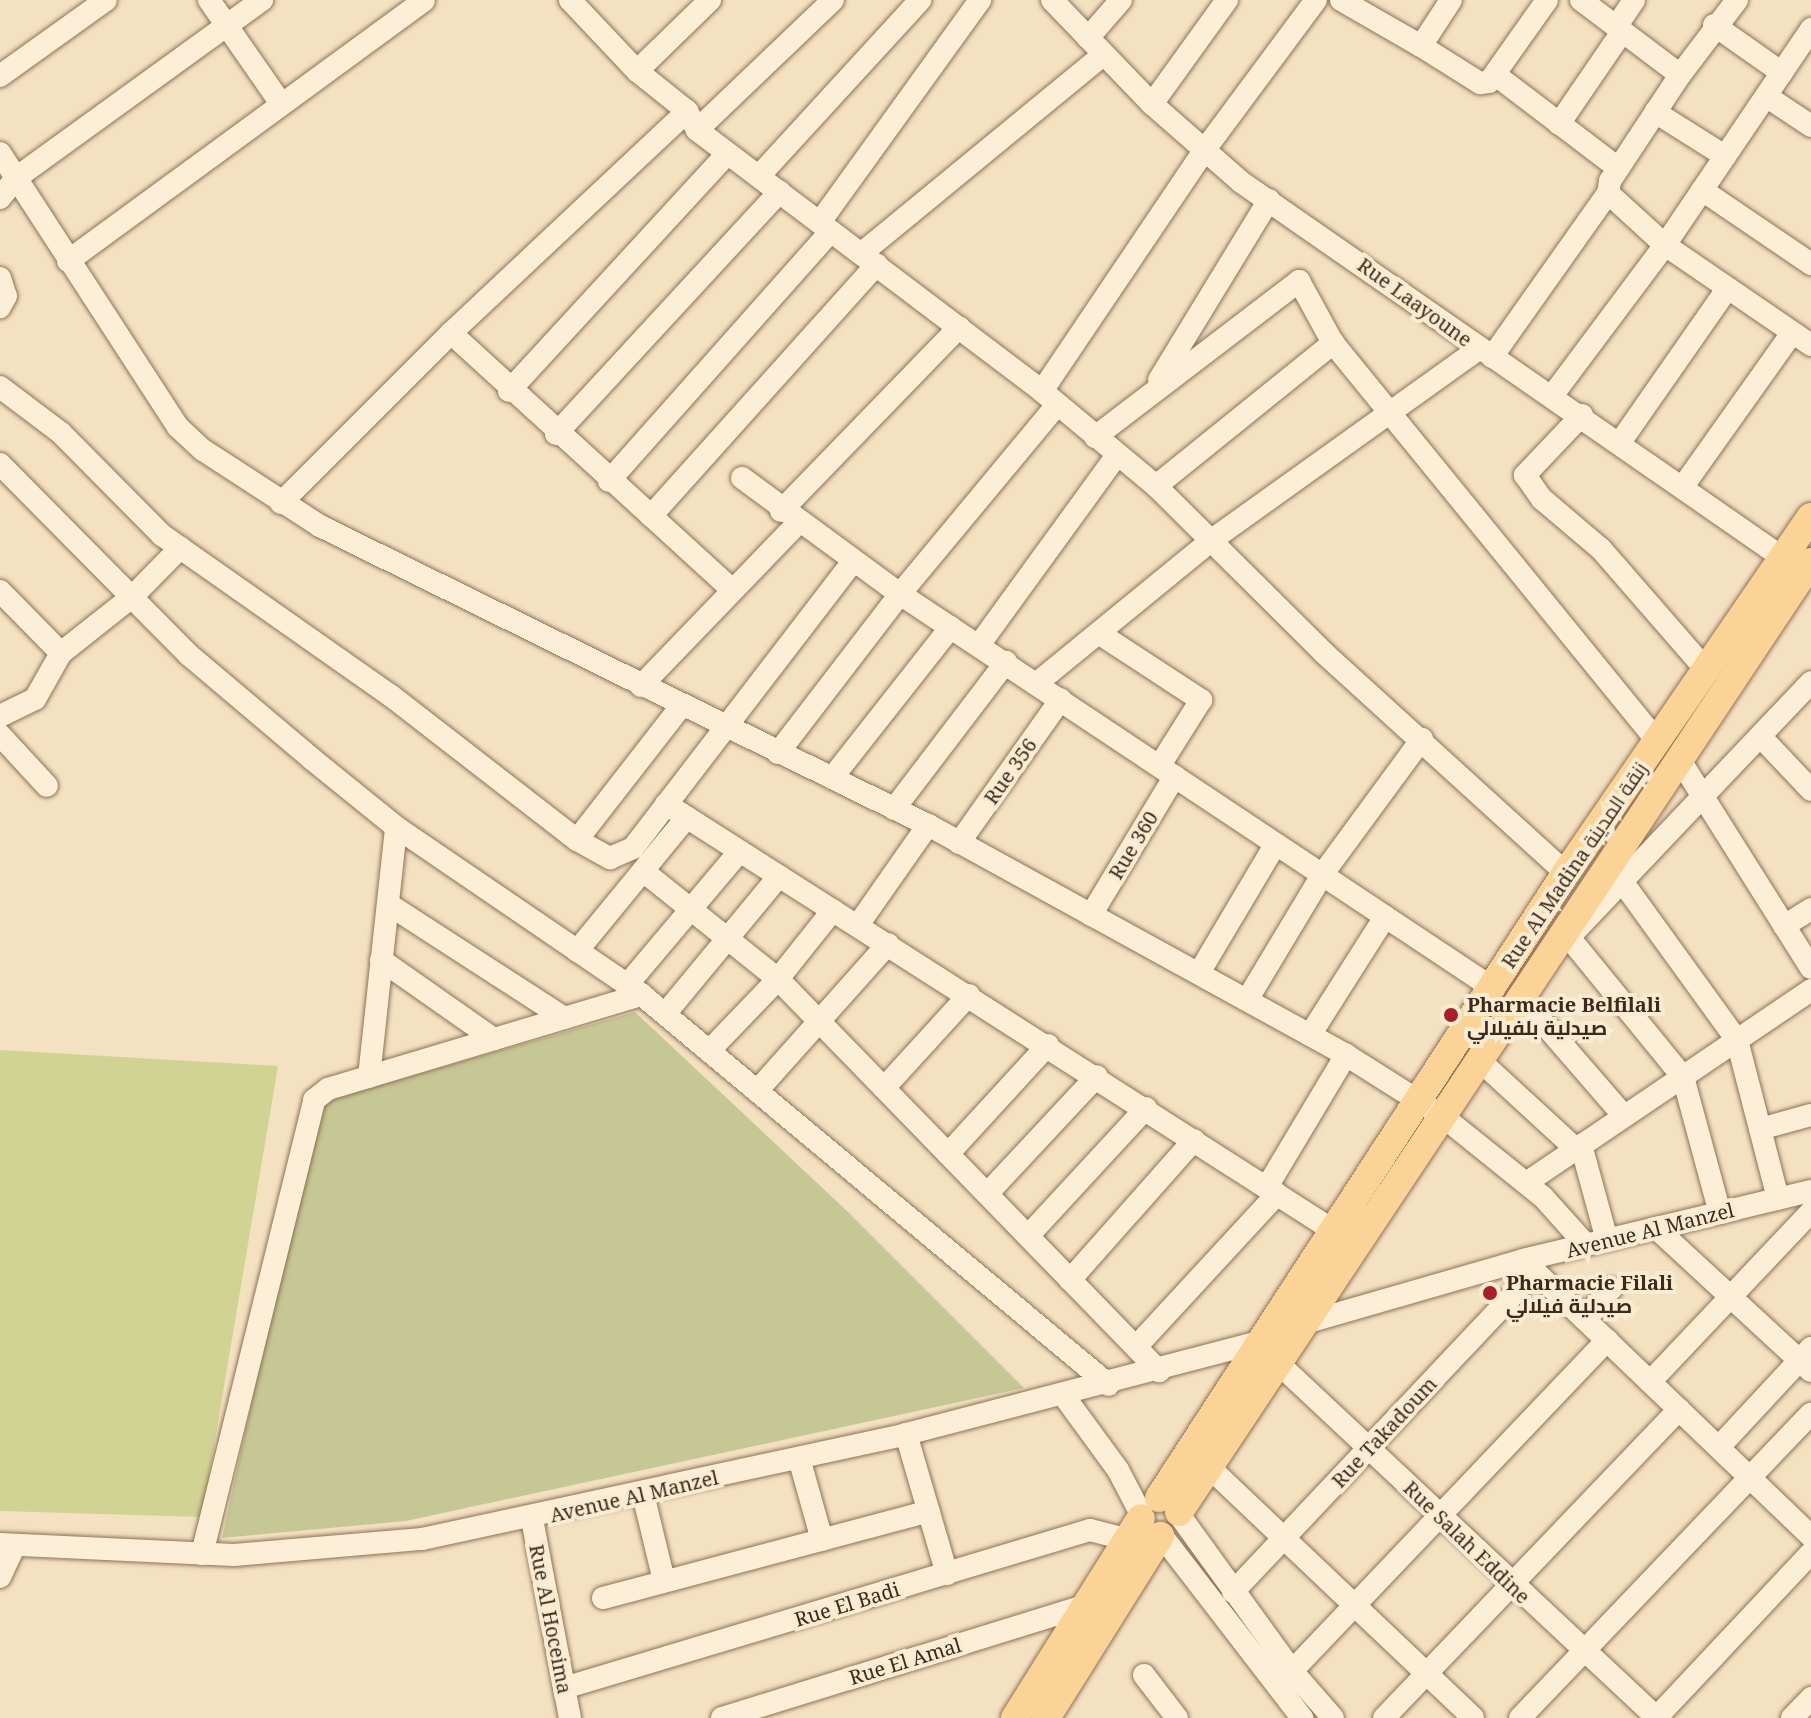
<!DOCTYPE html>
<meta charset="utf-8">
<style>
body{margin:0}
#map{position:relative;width:1811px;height:1718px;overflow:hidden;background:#f4e1c2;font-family:"Noto Serif",Cairo,serif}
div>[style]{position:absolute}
.green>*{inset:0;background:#d1d394}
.cemetery>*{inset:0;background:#c5c794}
.roads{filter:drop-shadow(0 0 2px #907156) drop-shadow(0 0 2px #907156)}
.minor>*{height:22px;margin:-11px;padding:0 11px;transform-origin:11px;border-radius:11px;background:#fdefd7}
.major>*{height:28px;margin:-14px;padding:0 14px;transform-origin:14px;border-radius:14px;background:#fbd396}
.dots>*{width:22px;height:22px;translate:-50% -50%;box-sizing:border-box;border:4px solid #faecd3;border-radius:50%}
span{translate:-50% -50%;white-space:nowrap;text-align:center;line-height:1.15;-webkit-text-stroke:8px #faecd3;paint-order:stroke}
.street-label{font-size:20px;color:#3e2a1c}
.poi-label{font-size:20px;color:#3e2a1c;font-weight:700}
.left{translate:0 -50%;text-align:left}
</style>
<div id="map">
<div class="green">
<div style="clip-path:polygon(0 1050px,278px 1066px,202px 1517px,0 1511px)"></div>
</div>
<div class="cemetery">
<div style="clip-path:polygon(635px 1012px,847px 1211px,1024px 1388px,406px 1521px,222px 1538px,317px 1103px)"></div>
</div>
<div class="roads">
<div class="minor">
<div style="left:209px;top:0;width:124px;rotate:55.2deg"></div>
<div style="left:570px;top:0;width:98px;rotate:46.7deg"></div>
<div style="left:637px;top:71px;width:64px;rotate:38.7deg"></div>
<div style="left:687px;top:111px;width:21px;rotate:62deg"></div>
<div style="left:697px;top:130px;width:433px;rotate:37.1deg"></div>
<div style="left:1042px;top:391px;width:148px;rotate:39.8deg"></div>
<div style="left:1156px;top:486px;width:237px;rotate:44.8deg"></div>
<div style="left:1324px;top:653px;width:327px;rotate:42.3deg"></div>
<div style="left:1052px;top:0;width:144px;rotate:46.1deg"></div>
<div style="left:1152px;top:104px;width:118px;rotate:41.2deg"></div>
<div style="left:1241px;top:182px;width:675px;rotate:34.75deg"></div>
<div style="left:1341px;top:0;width:92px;rotate:29.9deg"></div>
<div style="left:1421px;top:46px;width:55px;rotate:-56.9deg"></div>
<div style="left:1581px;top:0;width:124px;rotate:37.1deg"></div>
<div style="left:1737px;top:0;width:94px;rotate:127.2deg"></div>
<div style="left:1680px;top:75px;width:127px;rotate:123.4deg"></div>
<div style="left:1610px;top:181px;width:12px;rotate:99deg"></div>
<div style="left:1608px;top:193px;width:77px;rotate:42.4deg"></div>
<div style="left:1665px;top:245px;width:177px;rotate:34.4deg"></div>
<div style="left:1714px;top:25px;width:83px;rotate:35.2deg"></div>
<div style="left:1616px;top:27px;width:32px;rotate:-56deg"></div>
<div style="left:1088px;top:38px;width:50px;rotate:-49deg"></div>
<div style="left:1421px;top:46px;width:70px;rotate:32.1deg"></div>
<div style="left:1480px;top:83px;width:9px;rotate:-6deg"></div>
<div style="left:1489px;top:82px;width:100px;rotate:-54.7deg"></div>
<div style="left:637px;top:71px;width:102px;rotate:-44.2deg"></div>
<div style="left:0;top:76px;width:130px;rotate:-35.6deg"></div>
<div style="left:1497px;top:76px;width:152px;rotate:37.2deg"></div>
<div style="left:1766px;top:96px;width:54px;rotate:33.7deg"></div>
<div style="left:1152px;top:104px;width:128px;rotate:-54.2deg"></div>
<div style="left:1655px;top:112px;width:83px;rotate:32.2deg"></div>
<div style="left:1559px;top:124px;width:112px;rotate:-55.6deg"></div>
<div style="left:697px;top:130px;width:188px;rotate:-43.7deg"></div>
<div style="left:0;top:153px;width:327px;rotate:57deg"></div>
<div style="left:178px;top:427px;width:34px;rotate:43deg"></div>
<div style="left:203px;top:450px;width:140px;rotate:33deg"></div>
<div style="left:320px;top:526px;width:678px;rotate:26.19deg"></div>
<div style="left:928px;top:825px;width:477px;rotate:28.8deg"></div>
<div style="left:1346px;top:1055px;width:112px;rotate:32.3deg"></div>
<div style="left:1441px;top:1115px;width:131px;rotate:38.8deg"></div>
<div style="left:1543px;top:1197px;width:64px;rotate:48.1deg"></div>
<div style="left:759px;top:176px;width:239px;rotate:-47.5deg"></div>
<div style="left:1702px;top:190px;width:132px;rotate:34.2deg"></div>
<div style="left:0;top:198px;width:26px;rotate:-51deg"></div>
<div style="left:16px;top:178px;width:304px;rotate:-35.9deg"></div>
<div style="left:820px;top:222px;width:274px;rotate:-54.2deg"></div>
<div style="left:862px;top:253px;width:313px;rotate:-39.4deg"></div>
<div style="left:68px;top:261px;width:441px;rotate:-36.2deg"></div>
<div style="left:0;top:278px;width:19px;rotate:72deg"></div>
<div style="left:6px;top:296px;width:13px;rotate:119deg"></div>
<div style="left:451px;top:333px;width:379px;rotate:42.4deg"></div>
<div style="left:1492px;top:357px;width:201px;rotate:-54.7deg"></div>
<div style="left:1159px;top:380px;width:211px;rotate:-58.6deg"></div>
<div style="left:0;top:387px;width:76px;rotate:37deg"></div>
<div style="left:61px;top:433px;width:144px;rotate:45.3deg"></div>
<div style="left:162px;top:535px;width:279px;rotate:35.1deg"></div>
<div style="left:390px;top:695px;width:237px;rotate:37.8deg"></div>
<div style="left:577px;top:840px;width:38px;rotate:29deg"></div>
<div style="left:610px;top:858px;width:25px;rotate:-23deg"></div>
<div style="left:633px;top:848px;width:362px;rotate:-52.5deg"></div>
<div style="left:509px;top:391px;width:322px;rotate:-47.4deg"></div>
<div style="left:1042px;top:391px;width:288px;rotate:-56deg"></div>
<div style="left:1203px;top:152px;width:189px;rotate:-53.4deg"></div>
<div style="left:1552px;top:396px;width:189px;rotate:-53.2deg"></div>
<div style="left:1665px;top:245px;width:261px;rotate:-55.9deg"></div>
<div style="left:1582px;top:415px;width:83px;rotate:133.5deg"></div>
<div style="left:1525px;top:475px;width:29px;rotate:55deg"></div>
<div style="left:1542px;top:499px;width:77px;rotate:40.3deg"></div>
<div style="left:1601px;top:549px;width:162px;rotate:49deg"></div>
<div style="left:556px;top:434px;width:330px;rotate:-47.3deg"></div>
<div style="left:1095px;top:437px;width:257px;rotate:-37.4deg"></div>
<div style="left:1299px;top:281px;width:71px;rotate:61.3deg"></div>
<div style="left:1333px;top:343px;width:515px;rotate:50.84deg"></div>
<div style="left:1621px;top:441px;width:185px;rotate:-55.1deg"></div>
<div style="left:0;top:464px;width:269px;rotate:45.3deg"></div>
<div style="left:189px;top:655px;width:161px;rotate:40.2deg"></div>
<div style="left:312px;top:759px;width:108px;rotate:39deg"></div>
<div style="left:396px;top:827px;width:298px;rotate:34.3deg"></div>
<div style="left:642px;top:995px;width:608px;rotate:39.87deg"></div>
<div style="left:742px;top:478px;width:196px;rotate:36.3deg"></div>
<div style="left:900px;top:594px;width:710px;rotate:33.62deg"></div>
<div style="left:609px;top:481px;width:334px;rotate:-48.4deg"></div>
<div style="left:1684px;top:485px;width:186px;rotate:-54.6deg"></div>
<div style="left:1156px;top:486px;width:228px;rotate:-38.9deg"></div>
<div style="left:281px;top:503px;width:240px;rotate:-45deg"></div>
<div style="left:451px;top:333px;width:324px;rotate:-43.2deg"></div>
<div style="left:781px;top:511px;width:256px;rotate:-45.9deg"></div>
<div style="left:651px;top:516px;width:338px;rotate:-48.1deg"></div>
<div style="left:0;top:591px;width:87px;rotate:45.5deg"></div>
<div style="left:1100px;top:634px;width:121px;rotate:33.2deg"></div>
<div style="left:1201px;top:700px;width:77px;rotate:122.2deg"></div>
<div style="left:979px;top:645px;width:235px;rotate:-54deg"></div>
<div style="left:1037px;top:683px;width:222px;rotate:-39.3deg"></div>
<div style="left:1209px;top:542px;width:332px;rotate:-35.6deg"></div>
<div style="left:641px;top:686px;width:228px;rotate:-46.1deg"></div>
<div style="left:0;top:716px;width:39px;rotate:-26deg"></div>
<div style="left:35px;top:699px;width:53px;rotate:-60.5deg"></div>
<div style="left:61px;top:653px;width:90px;rotate:-38.3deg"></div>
<div style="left:132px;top:597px;width:69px;rotate:-45.6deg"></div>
<div style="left:0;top:735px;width:69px;rotate:47.3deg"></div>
<div style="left:1760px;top:736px;width:74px;rotate:46.6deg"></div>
<div style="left:778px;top:753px;width:200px;rotate:-52.5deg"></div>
<div style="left:900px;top:594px;width:244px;rotate:-50.3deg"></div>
<div style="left:1678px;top:757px;width:249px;rotate:57.8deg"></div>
<div style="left:832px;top:778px;width:192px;rotate:-51.8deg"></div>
<div style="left:666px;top:804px;width:789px;rotate:32.58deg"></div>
<div style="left:894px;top:809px;width:185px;rotate:-52.7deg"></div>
<div style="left:577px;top:840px;width:171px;rotate:-52.1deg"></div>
<div style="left:959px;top:843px;width:176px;rotate:-54.7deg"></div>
<div style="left:643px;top:871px;width:173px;rotate:38.7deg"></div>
<div style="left:778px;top:979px;width:547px;rotate:45.82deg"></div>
<div style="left:1616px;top:873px;width:206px;rotate:54.1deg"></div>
<div style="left:1737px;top:1040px;width:164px;rotate:75.5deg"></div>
<div style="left:388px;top:904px;width:210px;rotate:32.9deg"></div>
<div style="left:1091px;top:915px;width:162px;rotate:-58.9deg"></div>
<div style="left:858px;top:925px;width:122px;rotate:-55deg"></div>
<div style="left:1784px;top:926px;width:32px;rotate:-32deg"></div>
<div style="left:1563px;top:930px;width:190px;rotate:50.8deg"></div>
<div style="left:1683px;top:1077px;width:141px;rotate:74.8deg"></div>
<div style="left:1575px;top:931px;width:343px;rotate:-46.5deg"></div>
<div style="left:577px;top:951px;width:173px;rotate:-50.6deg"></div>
<div style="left:381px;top:960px;width:138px;rotate:35deg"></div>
<div style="left:1199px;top:973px;width:149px;rotate:-59.3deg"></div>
<div style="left:627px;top:985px;width:175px;rotate:-49.9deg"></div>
<div style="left:1520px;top:996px;width:159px;rotate:49.1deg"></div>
<div style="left:1247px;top:1000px;width:146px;rotate:-59deg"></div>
<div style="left:1322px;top:875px;width:169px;rotate:-53.7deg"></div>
<div style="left:665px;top:1014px;width:179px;rotate:-50.4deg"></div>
<div style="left:1310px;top:1035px;width:140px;rotate:-57.6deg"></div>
<div style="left:709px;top:1051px;width:100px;rotate:-46.2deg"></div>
<div style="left:778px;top:979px;width:88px;rotate:-51.4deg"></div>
<div style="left:1478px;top:1059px;width:133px;rotate:42.6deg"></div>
<div style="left:369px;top:1077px;width:251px;rotate:-83.8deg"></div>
<div style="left:884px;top:1088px;width:126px;rotate:-47.6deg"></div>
<div style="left:757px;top:1091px;width:197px;rotate:-48.3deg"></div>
<div style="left:1760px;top:1129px;width:53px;rotate:-15.4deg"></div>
<div style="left:1581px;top:1145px;width:98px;rotate:74.7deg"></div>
<div style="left:948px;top:1154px;width:148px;rotate:-47.5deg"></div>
<div style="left:1526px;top:1183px;width:344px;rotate:-34.1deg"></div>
<div style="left:1267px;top:1187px;width:154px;rotate:-59.1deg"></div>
<div style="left:987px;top:1194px;width:161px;rotate:-47deg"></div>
<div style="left:1656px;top:1228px;width:211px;rotate:42.7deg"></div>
<div style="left:1028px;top:1236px;width:174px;rotate:-47.3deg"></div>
<div style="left:1526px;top:1263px;width:395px;rotate:43.8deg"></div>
<div style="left:1070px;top:1280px;width:187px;rotate:-48.5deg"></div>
<div style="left:1584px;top:1318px;width:40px;rotate:-47deg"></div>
<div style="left:1305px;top:1323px;width:227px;rotate:-16.1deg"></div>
<div style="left:1523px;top:1260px;width:296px;rotate:-13.5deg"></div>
<div style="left:1136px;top:1347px;width:208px;rotate:-47.3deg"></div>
<div style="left:1279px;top:1364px;width:518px;rotate:43.12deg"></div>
<div style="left:1650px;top:1382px;width:234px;rotate:-46.6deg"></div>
<div style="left:1064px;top:1396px;width:92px;rotate:53.9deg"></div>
<div style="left:1118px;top:1470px;width:50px;rotate:62.4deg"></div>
<div style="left:906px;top:1434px;width:146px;rotate:73.7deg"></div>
<div style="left:1719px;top:1447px;width:135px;rotate:-47.1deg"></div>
<div style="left:799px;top:1458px;width:85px;rotate:74.3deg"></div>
<div style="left:1211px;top:1469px;width:361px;rotate:43.5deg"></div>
<div style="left:643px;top:1494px;width:89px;rotate:76.4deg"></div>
<div style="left:1180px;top:1516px;width:191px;rotate:54.1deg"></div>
<div style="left:1292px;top:1671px;width:62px;rotate:48.9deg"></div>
<div style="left:532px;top:1519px;width:203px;rotate:79.2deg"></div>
<div style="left:1162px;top:1536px;width:230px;rotate:52.4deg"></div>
<div style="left:0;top:1544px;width:234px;rotate:2.7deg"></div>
<div style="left:234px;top:1555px;width:189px;rotate:-4.9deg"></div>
<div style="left:422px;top:1539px;width:495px;rotate:-12.2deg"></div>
<div style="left:906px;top:1434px;width:362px;rotate:-14.6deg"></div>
<div style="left:202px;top:1554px;width:468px;rotate:-76.1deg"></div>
<div style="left:314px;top:1100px;width:18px;rotate:-38deg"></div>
<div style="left:328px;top:1089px;width:328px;rotate:-16.7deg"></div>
<div style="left:0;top:1577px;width:35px;rotate:-65deg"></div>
<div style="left:1233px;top:1592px;width:441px;rotate:-46.7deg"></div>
<div style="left:603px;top:1598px;width:337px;rotate:-14.9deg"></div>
<div style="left:1292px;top:1671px;width:457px;rotate:-46.4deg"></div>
<div style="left:1144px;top:1675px;width:54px;rotate:52.5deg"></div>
<div style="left:564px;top:1688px;width:549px;rotate:-16.72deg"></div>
<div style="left:1090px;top:1530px;width:40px;rotate:14.4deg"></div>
<div style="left:722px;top:1718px;width:383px;rotate:-17.2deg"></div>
<div style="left:1384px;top:1718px;width:427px;rotate:-46.3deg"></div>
<div style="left:1520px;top:1718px;width:421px;rotate:-46.3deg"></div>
<div style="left:1656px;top:1718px;width:226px;rotate:-46.8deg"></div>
<div style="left:1792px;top:1718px;width:28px;rotate:-46deg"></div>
</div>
<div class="major">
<div style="left:1159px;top:1498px;width:746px;rotate:-56.93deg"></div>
<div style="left:1566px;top:873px;width:432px;rotate:-55.5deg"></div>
<div style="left:1179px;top:1512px;width:1141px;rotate:-56.37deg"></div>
<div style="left:1015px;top:1718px;width:236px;rotate:-57.8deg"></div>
<div style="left:1046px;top:1718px;width:215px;rotate:-57.9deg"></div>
</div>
</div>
<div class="dots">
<div style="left:1451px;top:1015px;background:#a81e2a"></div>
<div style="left:1490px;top:1293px;background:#a81e2a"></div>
</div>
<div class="street-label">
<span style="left:1415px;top:302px;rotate:36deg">Rue Laayoune</span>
<span style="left:1010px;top:771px;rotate:-55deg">Rue 356</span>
<span style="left:1133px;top:845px;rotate:-59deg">Rue 360</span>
<span style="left:1574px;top:865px;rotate:-56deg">Rue Al Madina زنقة المدينة</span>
<span style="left:1650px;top:1230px;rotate:-14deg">Avenue Al Manzel</span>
<span style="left:1384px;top:1432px;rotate:-47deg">Rue Takadoum</span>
<span style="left:634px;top:1496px;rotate:-13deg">Avenue Al Manzel</span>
<span style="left:1467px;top:1542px;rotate:44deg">Rue Salah Eddine</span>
<span style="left:847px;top:1604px;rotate:-17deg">Rue El Badi</span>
<span style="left:551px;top:1619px;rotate:79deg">Rue Al Hoceima</span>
<span style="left:905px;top:1661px;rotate:-17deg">Rue El Amal</span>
</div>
<div class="poi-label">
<span class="left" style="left:1467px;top:1016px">Pharmacie Belfilali<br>صيدلية بلفيلالي</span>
<span class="left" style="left:1506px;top:1294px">Pharmacie Filali<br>صيدلية فيلالي</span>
</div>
</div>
